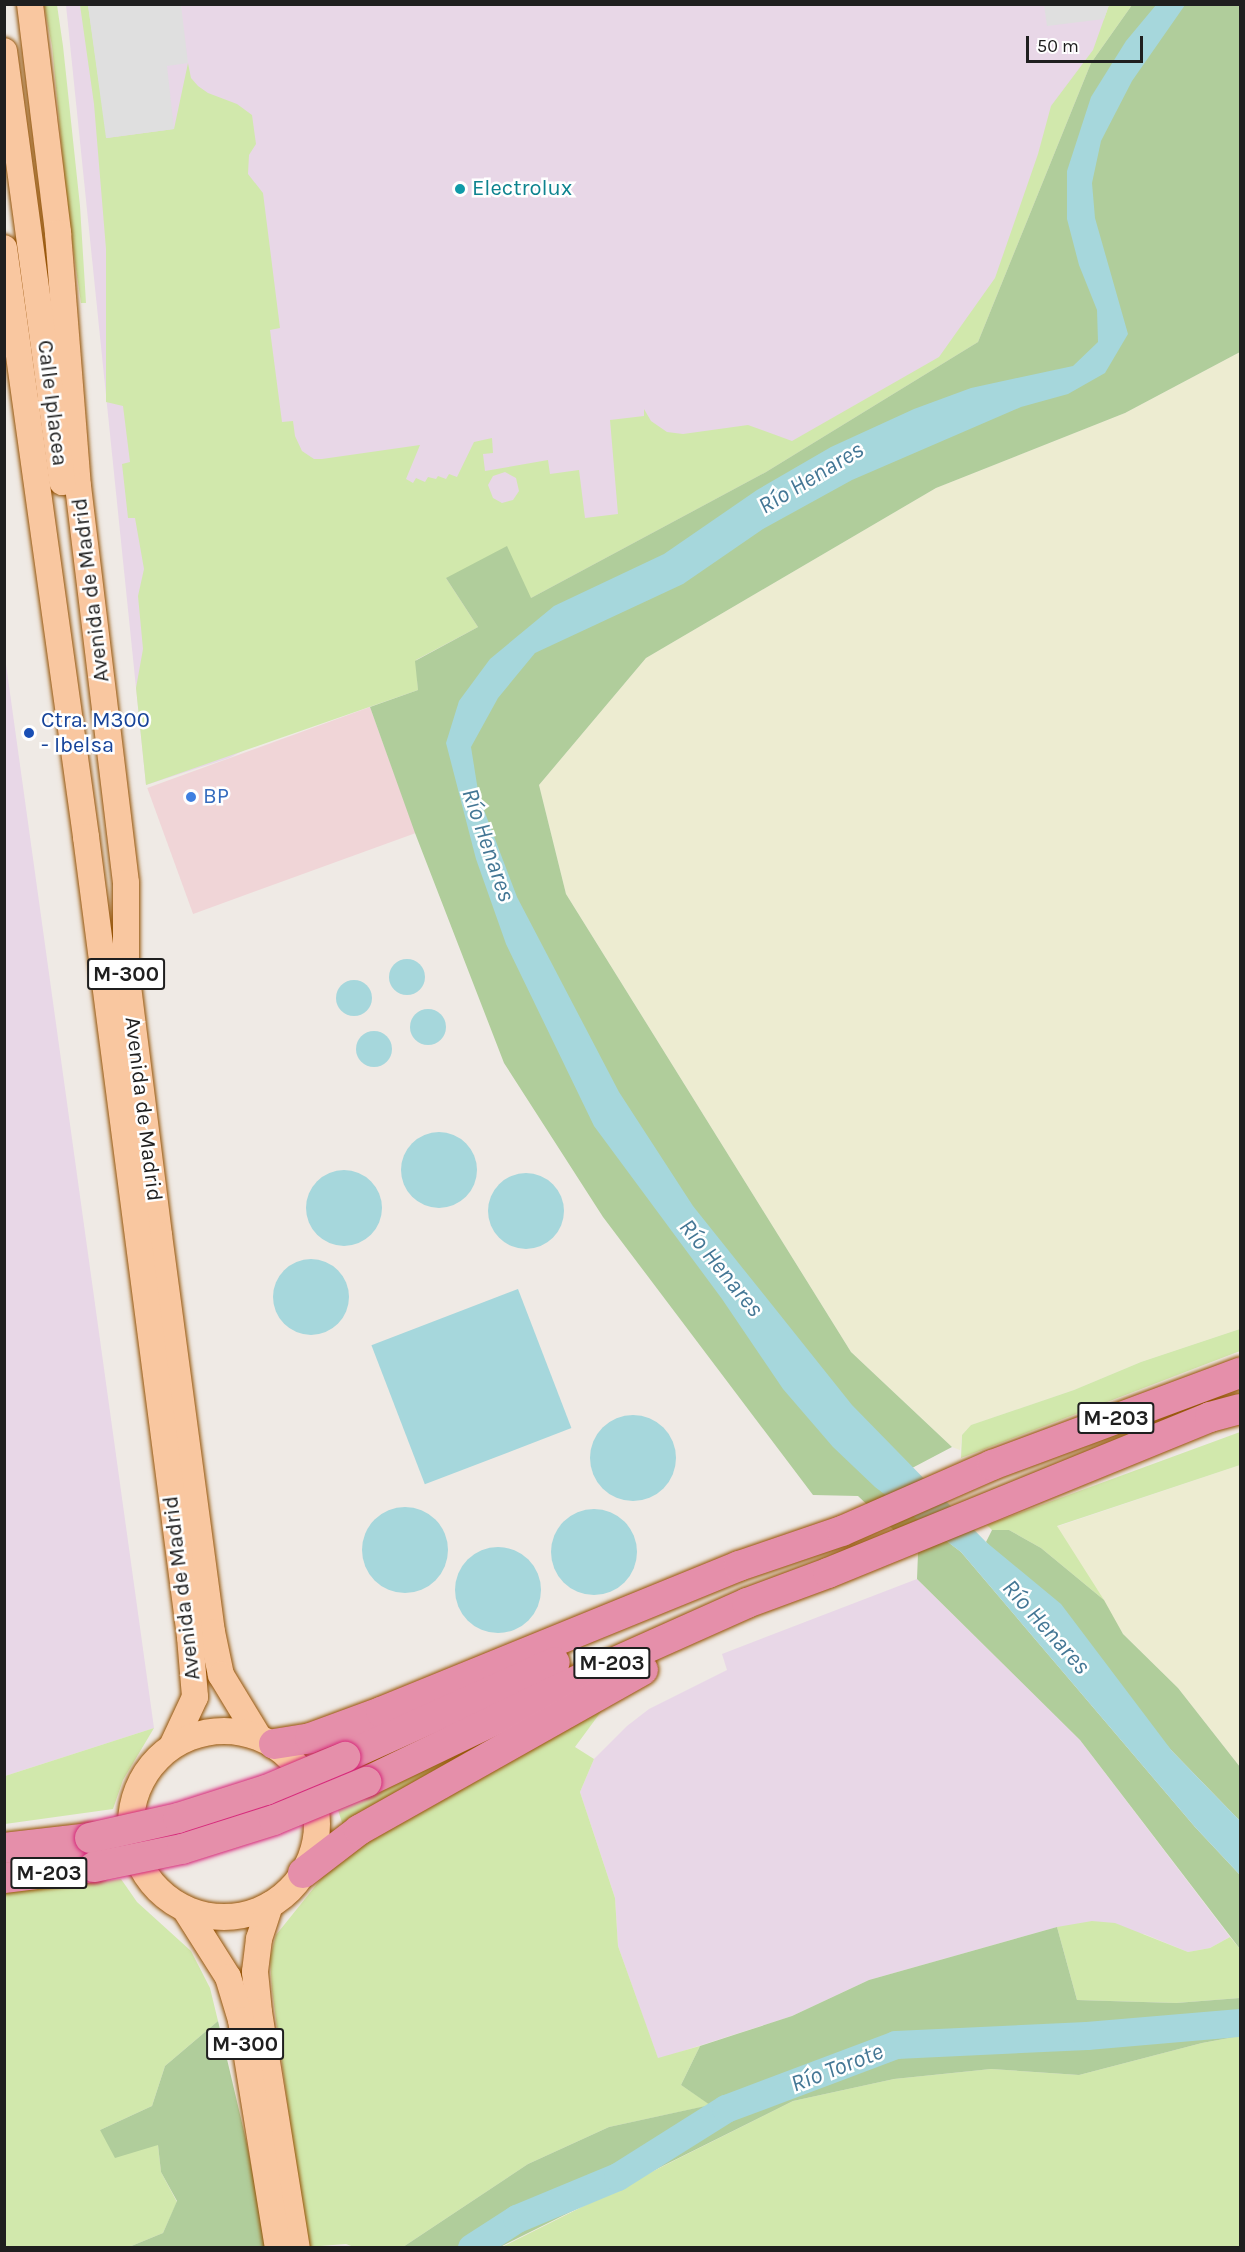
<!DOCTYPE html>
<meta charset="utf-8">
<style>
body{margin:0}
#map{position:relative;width:1245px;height:2252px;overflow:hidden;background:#efeae5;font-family:Karla,sans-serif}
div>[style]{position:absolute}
.commercial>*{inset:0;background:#f0d5d7;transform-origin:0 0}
.industrial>*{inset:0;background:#e8d7e7}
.farmland>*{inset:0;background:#edecd1}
.grass>*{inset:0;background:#d1e8ac}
.forest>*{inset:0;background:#b0cd9b}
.parking>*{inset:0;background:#dfdfdf}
.water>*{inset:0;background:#a6d7dc;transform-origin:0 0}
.round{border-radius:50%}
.river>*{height:28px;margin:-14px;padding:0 14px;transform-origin:14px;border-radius:14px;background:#a6d7dc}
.roads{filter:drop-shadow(0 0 2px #955204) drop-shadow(0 0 2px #955204)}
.major>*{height:26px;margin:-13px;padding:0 13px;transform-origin:13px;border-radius:13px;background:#f9c7a0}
.major>.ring{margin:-13px;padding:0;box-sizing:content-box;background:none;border:26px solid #f9c7a0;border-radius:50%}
.highway>*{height:30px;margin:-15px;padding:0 15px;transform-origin:15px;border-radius:15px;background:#e58faa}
.bridges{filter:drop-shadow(0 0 2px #d6297b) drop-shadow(0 0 2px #d6297b)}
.highway-bridge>*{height:30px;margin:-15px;padding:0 15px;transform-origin:15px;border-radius:15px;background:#e58faa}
.dots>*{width:16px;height:16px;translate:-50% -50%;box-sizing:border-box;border:3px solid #fff;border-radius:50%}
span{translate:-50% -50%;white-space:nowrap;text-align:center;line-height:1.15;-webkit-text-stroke:5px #fff;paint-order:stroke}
.shield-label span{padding:2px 4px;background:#fff;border:2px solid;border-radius:4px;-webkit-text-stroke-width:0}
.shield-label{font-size:21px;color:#1f1f1f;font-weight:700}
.culture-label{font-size:22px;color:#0d838f}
.left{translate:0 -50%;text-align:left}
.street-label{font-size:22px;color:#1f1f1f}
.transit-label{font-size:22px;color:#164399}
.shop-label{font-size:22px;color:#366cbe}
.water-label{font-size:24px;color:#447795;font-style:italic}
.frame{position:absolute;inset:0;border:6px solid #1f1f1f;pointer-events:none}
.scale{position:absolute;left:1026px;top:36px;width:117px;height:27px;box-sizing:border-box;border:3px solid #1f1f1f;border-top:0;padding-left:8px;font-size:18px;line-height:21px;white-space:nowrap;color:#1f1f1f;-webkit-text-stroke:4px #fff;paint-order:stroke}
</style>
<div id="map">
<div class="commercial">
<div style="left:370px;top:707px;width:134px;height:237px;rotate:70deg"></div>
</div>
<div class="industrial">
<div style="clip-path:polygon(66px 5px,1109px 5px,1091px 63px,978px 342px,766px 472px,416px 660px,229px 758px,146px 785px)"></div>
<div style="clip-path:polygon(4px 650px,154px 1728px,5px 1776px,4px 1776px)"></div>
<div style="clip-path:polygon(917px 1579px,1080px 1740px,1230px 1937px,1210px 1948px,1188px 1952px,1144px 1934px,1057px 1927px,869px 1980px,792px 2016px,658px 2059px,618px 1946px,615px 1898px,580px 1792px,594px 1759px,627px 1726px,649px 1709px,727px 1670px,722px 1654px)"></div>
</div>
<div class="farmland">
<div style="clip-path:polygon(1240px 352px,1240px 1329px,1141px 1362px,1074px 1390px,971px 1425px,962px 1435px,960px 1450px,952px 1447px,851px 1352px,566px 894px,539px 785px,646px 658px,936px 488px,1125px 413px)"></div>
<div style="clip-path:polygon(1240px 1465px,1240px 1767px,1178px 1688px,1123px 1634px,1056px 1527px)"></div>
</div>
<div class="grass">
<div style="clip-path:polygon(44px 5px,57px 5px,63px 46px,80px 206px,86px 303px,81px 303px,68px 214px,52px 46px)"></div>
<div style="clip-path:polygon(evenodd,80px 5px,88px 5px,107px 138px,174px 129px,188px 63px,191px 78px,198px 86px,208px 93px,237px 104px,252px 115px,256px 144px,249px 155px,248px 174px,263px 193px,280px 328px,270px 330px,282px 422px,293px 421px,295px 436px,302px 451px,314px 459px,322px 459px,420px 445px,406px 479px,413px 483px,416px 478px,425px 482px,428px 477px,436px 479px,438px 476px,446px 479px,449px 474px,457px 477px,474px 442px,492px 438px,493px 453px,483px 454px,485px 471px,548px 460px,550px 474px,579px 470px,585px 518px,618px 514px,610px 420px,644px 416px,644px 409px,651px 421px,667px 432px,683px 434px,748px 425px,792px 441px,939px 357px,995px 278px,1038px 154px,1051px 106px,1093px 50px,1109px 5px,1132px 5px,1091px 63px,978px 342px,766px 472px,531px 598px,446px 578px,478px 627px,416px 660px,418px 690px,146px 785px,136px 688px,143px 649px,138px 596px,144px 569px,135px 518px,128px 518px,122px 464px,130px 462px,123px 406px,106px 402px,106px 249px,94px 104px,80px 5px,505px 472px,516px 478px,519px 491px,513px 500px,502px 503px,493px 498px,488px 485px,493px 476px,505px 472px)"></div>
<div style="clip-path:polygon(1240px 1329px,1240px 1351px,961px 1458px,962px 1435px,971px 1425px,1074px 1390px,1141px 1362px)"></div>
<div style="clip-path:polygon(1240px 1432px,1240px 1465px,1057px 1526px,1104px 1600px,1041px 1548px,1009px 1530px,992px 1530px,987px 1525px)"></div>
<div style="clip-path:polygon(585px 1694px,345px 1832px,338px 1810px)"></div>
<div style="clip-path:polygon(603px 1709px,575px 1747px,594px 1759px,580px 1792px,615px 1898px,618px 1946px,658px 2058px,700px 2046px,681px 2085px,711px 2105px,609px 2127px,528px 2164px,403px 2247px,354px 2247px,346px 2244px,307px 2247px,272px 1990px,270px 1958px,276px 1935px,341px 1854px)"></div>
<div style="clip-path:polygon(154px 1728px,123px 1780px,113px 1809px,5px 1824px,5px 1776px)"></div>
<div style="clip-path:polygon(121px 1879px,137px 1902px,191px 1951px,210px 1988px,218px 2021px,165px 2066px,152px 2106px,100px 2130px,158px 2145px,161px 2172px,177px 2202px,163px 2233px,129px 2247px,5px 2247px,4px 1892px)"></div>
<div style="clip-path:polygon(1092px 1921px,1115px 1923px,1188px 1952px,1210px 1948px,1230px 1937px,1240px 1949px,1240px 1998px,1176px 2003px,1077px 2000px,1057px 1927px)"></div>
<div style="clip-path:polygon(1240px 2036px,1240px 2247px,500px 2248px,793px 2101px,894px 2079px,991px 2069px,1079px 2075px,1202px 2043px)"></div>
</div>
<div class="forest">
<div style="clip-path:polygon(1132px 5px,1240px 5px,1240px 352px,1125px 413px,936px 488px,646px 658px,539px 785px,566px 894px,851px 1352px,952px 1447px,876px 1487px,961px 1552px,1195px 1827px,1240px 1875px,1240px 1949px,1080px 1740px,917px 1579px,918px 1553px,858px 1496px,813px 1495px,603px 1217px,504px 1063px,415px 833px,370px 707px,418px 690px,415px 661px,478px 627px,446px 578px,507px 546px,531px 598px,766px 472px,978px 342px,1091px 63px)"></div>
<div style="clip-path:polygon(992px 1530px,1009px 1530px,1041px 1548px,1104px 1600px,1123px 1634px,1178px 1688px,1240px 1767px,1240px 1821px,1172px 1751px,986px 1542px)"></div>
<div style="clip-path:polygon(1057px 1927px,1077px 2000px,1176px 2003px,1240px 1998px,1240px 2036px,1202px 2043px,1079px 2075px,991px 2069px,894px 2079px,793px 2101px,500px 2247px,403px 2247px,528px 2164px,609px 2127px,710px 2105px,681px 2085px,700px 2046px,792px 2016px,869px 1980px)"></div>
<div style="clip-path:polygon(218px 2021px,247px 2144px,267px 2247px,129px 2247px,163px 2233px,177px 2201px,161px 2172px,158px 2145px,115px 2158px,100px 2130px,152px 2106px,165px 2066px)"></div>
</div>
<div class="parking">
<div style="clip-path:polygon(88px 5px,181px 5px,188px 63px,167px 66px,174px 129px,106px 138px)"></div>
<div style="clip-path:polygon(1044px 5px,1044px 4px,1109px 5px,1104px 19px,1047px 26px)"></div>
</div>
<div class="water">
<div style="clip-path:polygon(1156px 5px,1185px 5px,1132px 81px,1101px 141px,1092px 183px,1095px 218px,1128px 334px,1105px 373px,1068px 394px,1021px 407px,852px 480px,763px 529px,683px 584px,535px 653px,498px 698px,471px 747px,479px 797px,517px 897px,619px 1092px,693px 1206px,852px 1405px,986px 1542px,1061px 1604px,1172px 1751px,1240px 1821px,1240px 1875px,1195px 1827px,961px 1552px,875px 1487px,833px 1447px,783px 1389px,722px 1299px,594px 1126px,506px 944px,476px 859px,446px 743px,459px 701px,490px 659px,554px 606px,664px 554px,757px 490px,831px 447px,914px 409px,971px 388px,1073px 366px,1098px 342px,1097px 310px,1079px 265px,1067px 219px,1067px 171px,1091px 97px,1126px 41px)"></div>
<div class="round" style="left:389px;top:959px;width:36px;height:36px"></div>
<div class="round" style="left:336px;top:980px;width:36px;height:36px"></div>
<div class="round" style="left:410px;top:1009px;width:36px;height:36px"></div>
<div class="round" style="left:356px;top:1031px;width:36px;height:36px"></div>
<div class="round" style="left:401px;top:1132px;width:76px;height:76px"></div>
<div class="round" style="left:306px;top:1170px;width:76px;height:76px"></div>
<div class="round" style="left:488px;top:1173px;width:76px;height:76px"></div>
<div class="round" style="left:273px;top:1259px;width:76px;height:76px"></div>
<div style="left:518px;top:1289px;width:149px;height:157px;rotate:69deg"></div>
<div class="round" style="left:590px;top:1415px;width:86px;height:86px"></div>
<div class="round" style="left:362px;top:1507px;width:86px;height:86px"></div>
<div class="round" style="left:551px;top:1509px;width:86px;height:86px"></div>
<div class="round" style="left:455px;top:1547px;width:86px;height:86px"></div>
</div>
<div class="river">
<div style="left:472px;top:2248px;width:54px;rotate:-32.8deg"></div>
<div style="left:517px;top:2219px;width:109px;rotate:-22.6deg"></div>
<div style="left:618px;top:2177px;width:128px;rotate:-32.2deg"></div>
<div style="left:726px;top:2109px;width:182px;rotate:-20.6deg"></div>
<div style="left:896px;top:2045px;width:191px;rotate:-2.7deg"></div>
<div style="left:1087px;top:2036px;width:154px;rotate:-4.9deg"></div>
</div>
<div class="roads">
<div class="major">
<div style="left:30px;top:4px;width:231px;rotate:83deg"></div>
<div style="left:58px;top:233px;width:254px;rotate:85.5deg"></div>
<div style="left:78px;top:486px;width:400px;rotate:83.1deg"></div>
<div style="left:126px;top:883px;width:87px;rotate:90deg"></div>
<div style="left:126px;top:970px;width:267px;rotate:82.9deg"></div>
<div style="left:159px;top:1235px;width:401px;rotate:82.4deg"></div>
<div style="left:212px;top:1632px;width:44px;rotate:78.2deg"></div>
<div style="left:221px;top:1675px;width:71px;rotate:58.8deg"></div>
<div style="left:4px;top:51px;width:435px;rotate:82.3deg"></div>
<div style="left:4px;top:248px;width:595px;rotate:82.07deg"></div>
<div style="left:86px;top:837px;width:807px;rotate:82.59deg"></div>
<div style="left:190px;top:1637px;width:60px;rotate:85.2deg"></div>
<div style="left:195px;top:1697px;width:54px;rotate:115.1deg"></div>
<div class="ring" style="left:131px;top:1731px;width:160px;height:160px"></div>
<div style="left:270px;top:1905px;width:36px;rotate:108deg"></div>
<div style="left:259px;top:1939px;width:33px;rotate:97deg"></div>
<div style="left:255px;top:1972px;width:40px;rotate:84.3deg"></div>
<div style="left:259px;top:2012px;width:239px;rotate:80.9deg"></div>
<div style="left:185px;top:1909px;width:80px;rotate:57.7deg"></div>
<div style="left:228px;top:1977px;width:45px;rotate:73.2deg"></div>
<div style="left:241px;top:2020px;width:231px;rotate:80.8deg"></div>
</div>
<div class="highway">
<div style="left:274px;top:1744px;width:36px;rotate:-9deg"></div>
<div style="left:310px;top:1738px;width:76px;rotate:-20.1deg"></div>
<div style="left:381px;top:1712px;width:387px;rotate:-22.2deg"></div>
<div style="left:739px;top:1566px;width:109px;rotate:-18.8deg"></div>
<div style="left:842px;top:1531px;width:164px;rotate:-23.7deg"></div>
<div style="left:992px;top:1465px;width:265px;rotate:-20.4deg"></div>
<div style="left:345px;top:1757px;width:230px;rotate:-24.3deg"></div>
<div style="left:366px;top:1782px;width:274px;rotate:-25.7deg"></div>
<div style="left:613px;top:1663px;width:147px;rotate:-24.1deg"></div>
<div style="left:747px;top:1603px;width:86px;rotate:-20.3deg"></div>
<div style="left:828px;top:1573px;width:413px;rotate:-22.2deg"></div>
<div style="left:1210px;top:1417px;width:31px;rotate:-15deg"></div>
<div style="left:4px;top:1848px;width:87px;rotate:-6.6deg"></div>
<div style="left:303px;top:1873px;width:71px;rotate:-37.5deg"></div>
<div style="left:359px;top:1830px;width:326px;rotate:-29.4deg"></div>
<div style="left:4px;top:1878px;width:91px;rotate:-7deg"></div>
</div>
</div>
<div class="bridges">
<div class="highway-bridge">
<div style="left:90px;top:1838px;width:90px;rotate:-12.8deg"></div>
<div style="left:178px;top:1818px;width:92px;rotate:-17.7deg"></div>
<div style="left:266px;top:1790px;width:86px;rotate:-22.7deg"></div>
<div style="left:94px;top:1867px;width:90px;rotate:-11.6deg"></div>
<div style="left:182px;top:1849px;width:96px;rotate:-17.5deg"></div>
<div style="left:274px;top:1820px;width:100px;rotate:-22.4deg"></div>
</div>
</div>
<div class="dots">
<div style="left:460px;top:189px;background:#0f9aa8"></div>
<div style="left:29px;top:733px;background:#1a4fb4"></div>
<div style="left:191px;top:797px;background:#3f7fe0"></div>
</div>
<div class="shield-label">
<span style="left:126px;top:974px">M-300</span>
<span style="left:1116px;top:1418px">M-203</span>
<span style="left:612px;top:1663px">M-203</span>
<span style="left:49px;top:1873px">M-203</span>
<span style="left:245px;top:2044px">M-300</span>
</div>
<div class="culture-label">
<span class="left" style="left:472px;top:189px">Electrolux</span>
</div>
<div class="street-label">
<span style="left:52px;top:403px;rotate:83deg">Calle Iplacea</span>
<span style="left:91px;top:590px;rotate:-97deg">Avenida de Madrid</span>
<span style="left:143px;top:1109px;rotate:83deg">Avenida de Madrid</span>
<span style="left:182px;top:1588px;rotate:-97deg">Avenida de Madrid</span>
</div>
<div class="transit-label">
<span class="left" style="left:41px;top:733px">Ctra. M300<br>- Ibelsa</span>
</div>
<div class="shop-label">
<span class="left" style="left:203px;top:797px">BP</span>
</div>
<div class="water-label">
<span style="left:811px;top:478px;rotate:-31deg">Río Henares</span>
<span style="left:488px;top:845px;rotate:71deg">Río Henares</span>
<span style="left:721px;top:1268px;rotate:51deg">Río Henares</span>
<span style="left:1046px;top:1627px;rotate:48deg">Río Henares</span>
<span style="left:837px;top:2068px;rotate:-21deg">Río Torote</span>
</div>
<div class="frame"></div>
<div class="scale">50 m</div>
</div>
